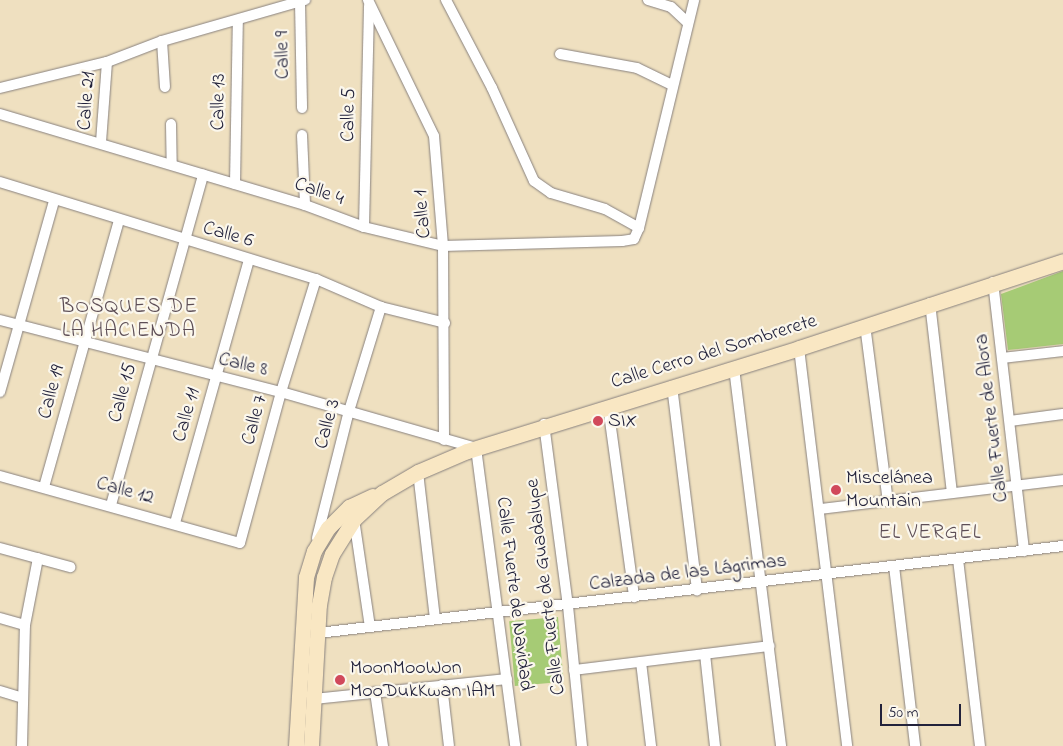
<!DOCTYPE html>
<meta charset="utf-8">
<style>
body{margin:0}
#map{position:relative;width:1063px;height:746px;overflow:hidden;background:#efe0c0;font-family:"Indie Flower",sans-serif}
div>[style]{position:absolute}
.green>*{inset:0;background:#a6cb75;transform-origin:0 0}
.roads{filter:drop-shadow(0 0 1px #88817e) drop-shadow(0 0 1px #88817e)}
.street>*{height:10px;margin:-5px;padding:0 5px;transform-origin:5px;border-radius:5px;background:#fff}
.secondary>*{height:15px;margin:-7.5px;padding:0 7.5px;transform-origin:7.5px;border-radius:7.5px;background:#f9e7c3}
.dots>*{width:14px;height:14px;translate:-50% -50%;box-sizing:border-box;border:2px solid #fbf7ec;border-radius:50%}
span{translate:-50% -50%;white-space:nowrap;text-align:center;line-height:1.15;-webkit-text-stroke:4.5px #fbf7ec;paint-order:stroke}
.street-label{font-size:20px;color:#22223b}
.poi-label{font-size:20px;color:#22223b}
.left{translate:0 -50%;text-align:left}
.neighbourhood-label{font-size:21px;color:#5d4e56;letter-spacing:1px}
.scale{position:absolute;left:880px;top:704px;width:81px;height:22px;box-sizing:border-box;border:2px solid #22223b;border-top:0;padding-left:6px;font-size:15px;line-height:18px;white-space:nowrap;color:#22223b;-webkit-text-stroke:4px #fbf7ec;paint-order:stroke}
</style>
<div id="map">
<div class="green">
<div style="clip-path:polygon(1063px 271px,1063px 344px,1008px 350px,1001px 294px)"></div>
<div style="left:558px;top:617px;width:65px;height:49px;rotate:85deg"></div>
</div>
<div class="roads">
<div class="street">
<div style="left:368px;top:0;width:151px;rotate:64.1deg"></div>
<div style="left:434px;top:136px;width:110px;rotate:85.3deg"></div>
<div style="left:443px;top:246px;width:194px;rotate:89.7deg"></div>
<div style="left:446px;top:0;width:99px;rotate:62.4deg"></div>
<div style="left:492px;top:88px;width:102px;rotate:65.7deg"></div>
<div style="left:534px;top:181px;width:21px;rotate:35deg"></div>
<div style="left:551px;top:193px;width:56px;rotate:16.5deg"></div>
<div style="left:605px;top:209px;width:39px;rotate:29deg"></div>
<div style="left:648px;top:0;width:24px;rotate:17deg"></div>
<div style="left:671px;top:7px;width:22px;rotate:43deg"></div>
<div style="left:300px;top:2px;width:106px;rotate:88.9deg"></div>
<div style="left:162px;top:41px;width:46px;rotate:86.3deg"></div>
<div style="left:560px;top:54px;width:78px;rotate:10.3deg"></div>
<div style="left:637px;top:68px;width:39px;rotate:26deg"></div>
<div style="left:0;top:88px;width:110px;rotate:-13.7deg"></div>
<div style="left:107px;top:62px;width:59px;rotate:-20.9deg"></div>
<div style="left:162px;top:41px;width:149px;rotate:-16deg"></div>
<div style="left:0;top:114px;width:318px;rotate:16.6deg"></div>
<div style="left:305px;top:205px;width:63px;rotate:20.4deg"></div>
<div style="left:364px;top:227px;width:81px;rotate:13.5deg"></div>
<div style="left:443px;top:246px;width:179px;rotate:-1.6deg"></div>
<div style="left:622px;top:241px;width:12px;rotate:-9deg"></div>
<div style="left:634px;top:239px;width:12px;rotate:-66deg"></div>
<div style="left:639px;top:228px;width:235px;rotate:-76.4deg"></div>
<div style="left:171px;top:124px;width:39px;rotate:89deg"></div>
<div style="left:302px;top:135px;width:70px;rotate:87.5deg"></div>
<div style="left:101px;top:142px;width:80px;rotate:-85.7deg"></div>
<div style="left:0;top:182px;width:331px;rotate:17.1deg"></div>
<div style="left:316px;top:279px;width:71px;rotate:23.3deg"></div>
<div style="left:381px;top:307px;width:66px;rotate:14deg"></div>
<div style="left:235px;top:184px;width:164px;rotate:-89deg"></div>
<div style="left:364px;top:227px;width:221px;rotate:-88.7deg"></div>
<div style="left:993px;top:282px;width:271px;rotate:83.4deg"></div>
<div style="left:930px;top:303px;width:191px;rotate:83.4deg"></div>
<div style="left:0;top:320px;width:290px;rotate:14.4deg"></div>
<div style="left:281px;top:392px;width:203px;rotate:16deg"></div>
<div style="left:476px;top:448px;width:301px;rotate:82.5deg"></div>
<div style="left:865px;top:325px;width:177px;rotate:82.6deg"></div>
<div style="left:799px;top:348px;width:401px;rotate:83.1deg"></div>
<div style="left:1002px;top:358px;width:61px;rotate:-6.5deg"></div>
<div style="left:734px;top:368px;width:381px;rotate:82.9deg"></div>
<div style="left:672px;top:386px;width:206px;rotate:83deg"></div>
<div style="left:0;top:392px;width:198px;rotate:-74.2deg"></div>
<div style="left:608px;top:406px;width:193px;rotate:82.2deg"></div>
<div style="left:1010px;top:421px;width:53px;rotate:-7.5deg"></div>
<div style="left:544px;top:424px;width:184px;rotate:82.5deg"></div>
<div style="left:568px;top:606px;width:141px;rotate:84.3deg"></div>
<div style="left:418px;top:472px;width:148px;rotate:83.4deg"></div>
<div style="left:0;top:476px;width:249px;rotate:15.6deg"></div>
<div style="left:240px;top:543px;width:156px;rotate:-74.8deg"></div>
<div style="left:281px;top:392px;width:118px;rotate:-72.8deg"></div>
<div style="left:44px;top:487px;width:277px;rotate:-74.3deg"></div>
<div style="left:111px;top:505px;width:343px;rotate:-74.4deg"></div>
<div style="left:820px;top:509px;width:245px;rotate:-6.8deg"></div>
<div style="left:354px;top:519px;width:109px;rotate:81.6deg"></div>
<div style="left:175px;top:523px;width:274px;rotate:-74.3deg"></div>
<div style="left:317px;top:538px;width:131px;rotate:-75.9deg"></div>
<div style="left:349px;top:411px;width:109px;rotate:-72.9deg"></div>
<div style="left:0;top:548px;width:73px;rotate:15.2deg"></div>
<div style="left:958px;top:559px;width:188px;rotate:83.3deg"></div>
<div style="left:894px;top:566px;width:181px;rotate:83.3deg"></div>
<div style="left:0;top:618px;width:26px;rotate:16deg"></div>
<div style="left:318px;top:633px;width:750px;rotate:-6.66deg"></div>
<div style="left:705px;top:654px;width:93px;rotate:83.8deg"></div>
<div style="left:641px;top:662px;width:85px;rotate:83.2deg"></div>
<div style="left:574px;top:670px;width:197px;rotate:-7deg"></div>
<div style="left:442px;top:685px;width:61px;rotate:83.5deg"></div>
<div style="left:0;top:691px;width:24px;rotate:17deg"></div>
<div style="left:375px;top:692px;width:55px;rotate:81.6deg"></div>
<div style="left:314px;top:699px;width:194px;rotate:-5.9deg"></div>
<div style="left:22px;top:746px;width:121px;rotate:-88.6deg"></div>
<div style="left:25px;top:625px;width:68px;rotate:-79deg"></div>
</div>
<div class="secondary">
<div style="left:296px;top:746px;width:169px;rotate:-86.6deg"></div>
<div style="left:306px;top:577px;width:27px;rotate:-73deg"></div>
<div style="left:314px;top:551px;width:27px;rotate:-59deg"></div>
<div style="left:328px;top:528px;width:30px;rotate:-45deg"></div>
<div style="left:349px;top:507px;width:26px;rotate:-25deg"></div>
<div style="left:311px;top:746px;width:141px;rotate:-86.8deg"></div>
<div style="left:319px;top:605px;width:28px;rotate:-80deg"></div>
<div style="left:324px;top:577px;width:24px;rotate:-71deg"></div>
<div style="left:332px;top:554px;width:41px;rotate:-57.8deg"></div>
<div style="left:354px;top:519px;width:38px;rotate:-43deg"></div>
<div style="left:382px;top:493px;width:42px;rotate:-30.3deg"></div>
<div style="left:418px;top:472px;width:53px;rotate:-23.2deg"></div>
<div style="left:467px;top:451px;width:348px;rotate:-17.2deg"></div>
<div style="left:799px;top:348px;width:278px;rotate:-18.2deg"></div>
</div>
</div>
<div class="dots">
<div style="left:598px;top:421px;background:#d1495b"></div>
<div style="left:836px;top:490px;background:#d1495b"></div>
<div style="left:340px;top:680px;background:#d1495b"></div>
</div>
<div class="street-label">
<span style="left:283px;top:55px;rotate:-91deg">Calle 9</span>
<span style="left:87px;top:101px;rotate:-86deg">Calle 21</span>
<span style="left:219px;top:102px;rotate:-89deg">Calle 13</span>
<span style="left:349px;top:115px;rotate:-89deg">Calle 5</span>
<span style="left:319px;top:192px;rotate:19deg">Calle 4</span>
<span style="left:423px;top:214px;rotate:-95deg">Calle 1</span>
<span style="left:228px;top:235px;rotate:16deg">Calle 6</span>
<span style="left:714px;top:352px;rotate:-17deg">Calle Cerro del Sombrerete</span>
<span style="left:243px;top:365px;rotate:13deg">Calle 8</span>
<span style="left:52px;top:392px;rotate:-75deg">Calle 19</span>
<span style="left:123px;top:393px;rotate:-75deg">Calle 15</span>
<span style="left:187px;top:415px;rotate:-74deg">Calle 11</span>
<span style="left:992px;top:418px;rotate:-97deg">Calle Fuerte de Alora</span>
<span style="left:255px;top:420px;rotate:-75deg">Calle 7</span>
<span style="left:328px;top:424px;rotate:-75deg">Calle 3</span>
<span style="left:125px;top:491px;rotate:15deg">Calle 12</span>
<span style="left:688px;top:573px;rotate:-7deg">Calzada de las Lágrimas</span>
<span style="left:546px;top:587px;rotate:-97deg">Calle Fuerte de Guadalupe</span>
<span style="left:514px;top:594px;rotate:83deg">Calle Fuerte de Navidad</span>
</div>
<div class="poi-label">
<span class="left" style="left:608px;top:421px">SIX</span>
<span class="left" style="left:846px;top:490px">Miscelánea<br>Mountain</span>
<span class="left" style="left:350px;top:680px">MoonMooWon<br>MooDukKwan IAM</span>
</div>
<div class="neighbourhood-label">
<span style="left:129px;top:319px">BOSQUES DE<br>LA HACIENDA</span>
<span style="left:930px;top:533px">EL VERGEL</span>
</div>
<div class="scale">50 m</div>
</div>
